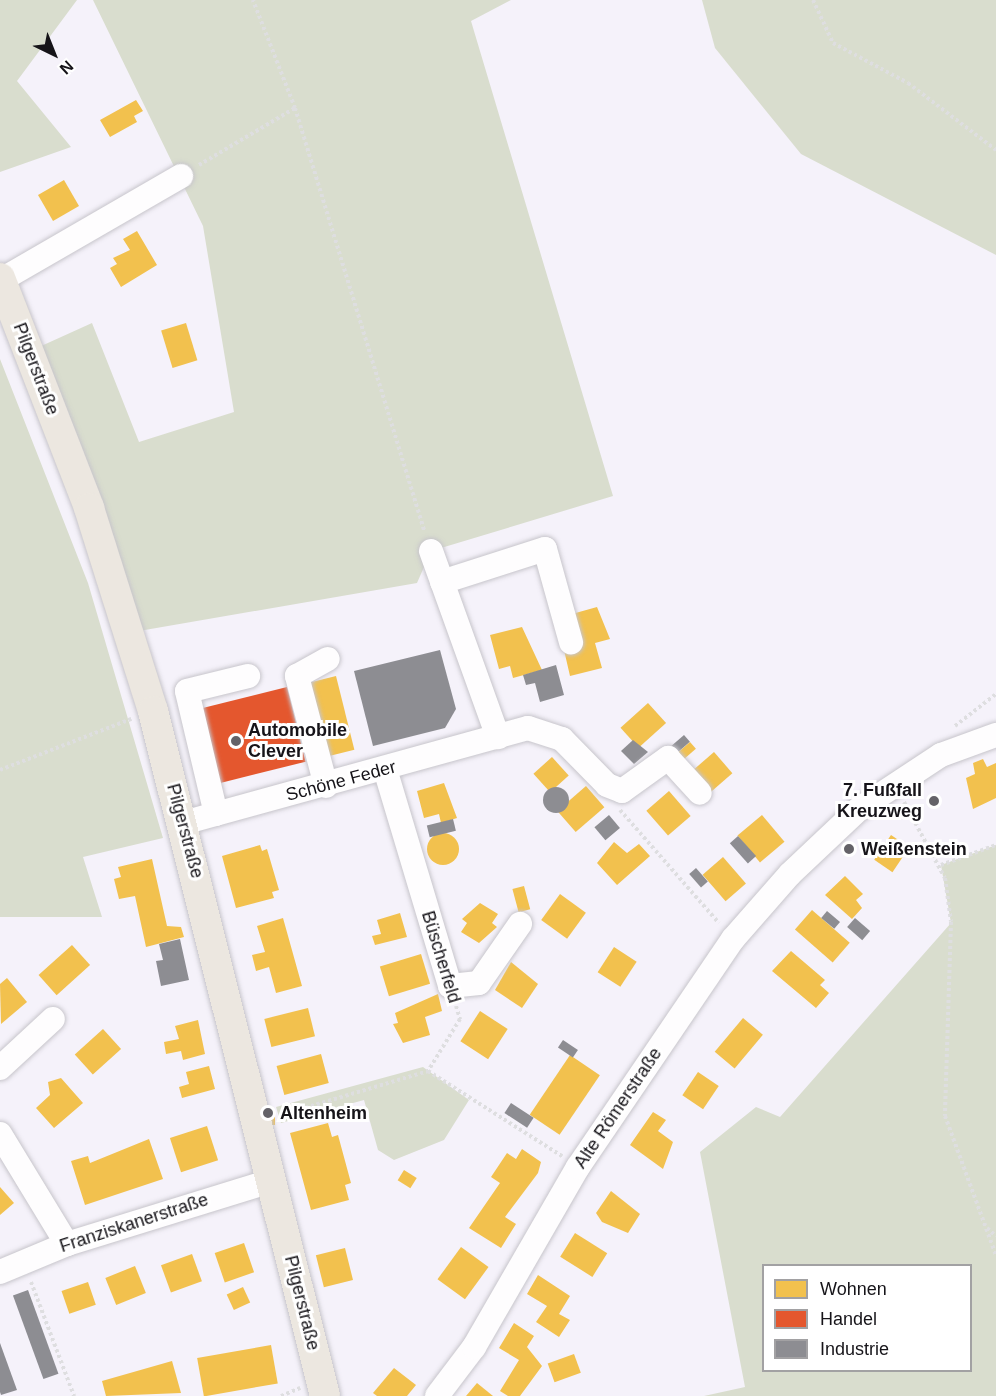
<!DOCTYPE html>
<meta charset="utf-8">
<style>
body{margin:0}
#map{position:relative;width:996px;height:1396px;overflow:hidden;background:#f5f2fa;font-family:Helvetica,sans-serif}
div>[style]{position:absolute}
.green>*{inset:0;background:#d9ddce}
.homes>*{inset:0;background:#f2c14e;transform-origin:0 0}
.round{border-radius:50%}
.shops>*{inset:0;background:#e4572e;transform-origin:0 0}
.industry>*{inset:0;background:#8d8d92;transform-origin:0 0}
.path>*{height:4px;margin-top:-2px;transform-origin:0;background:repeating-linear-gradient(90deg,#dedee0 0 3px,transparent 0 6px)}
.roads{filter:drop-shadow(0 0 2px #c7c5cb) drop-shadow(0 0 2px #c7c5cb)}
.minor>*{height:24px;margin:-12px;padding:0 12px;transform-origin:12px;border-radius:12px;background:#fefdfe}
.major>*{height:30px;margin:-15px;padding:0 15px;transform-origin:15px;border-radius:15px;background:#ece7e0}
.dots>*{width:16px;height:16px;translate:-50% -50%;box-sizing:border-box;border:3px solid #fff;border-radius:50%}
span{translate:-50% -50%;white-space:nowrap;text-align:center;line-height:1.15;-webkit-text-stroke:6px #fff;paint-order:stroke}
.street-label{font-size:18px;color:#161419}
.poi-label{font-size:18px;color:#161419;font-weight:700}
.left{translate:0 -50%;text-align:left}
.right{translate:-100% -50%;text-align:right}
.legend{position:absolute;left:762px;top:1264px;width:210px;height:108px;box-sizing:border-box;background:#fff;border:2px solid #a2a1a3;margin:0;padding:8px 10px;list-style:none;font-size:18px;color:#161419}
.legend li{display:flex;align-items:center;gap:12px;height:30px}
.legend b{width:30px;border:2px solid #a2a1a3}
.north{position:absolute;left:24px;top:24px;width:60px;height:60px;-webkit-text-stroke:4px #fff;paint-order:stroke;rotate:137deg;font-size:16px;font-weight:700;line-height:24px;text-align:center;color:#161419}
.north::after{content:'';display:block;margin:auto;width:21px;height:27px;background:#161419;clip-path:polygon(50% 0,100% 100%,50% 72%,0 100%)}
</style>
<div id="map">
<div class="green">
<div style="clip-path:polygon(0 0,77px 0,17px 81px,71px 147px,0 172px)"></div>
<div style="clip-path:polygon(93px 0,511px 0,471px 21px,613px 496px,431px 551px,417px 583px,139px 631px,39px 347px,92px 323px,139px 442px,234px 412px,203px 226px)"></div>
<div style="clip-path:polygon(702px 0,996px 0,996px 255px,801px 154px,715px 48px)"></div>
<div style="clip-path:polygon(0 359px,88px 583px,163px 838px,83px 857px,102px 917px,0 917px)"></div>
<div style="clip-path:polygon(evenodd,996px 845px,996px 1396px,704px 1396px,745px 1387px,700px 1152px,756px 1107px,780px 1117px,951px 923px,941px 865px,996px 845px,764px 1266px,970px 1266px,970px 1370px,764px 1370px,764px 1266px)"></div>
<div style="clip-path:polygon(423px 1067px,469px 1100px,444px 1140px,394px 1160px,378px 1150px,364px 1100px,281px 1123px,276px 1107px)"></div>
</div>
<div class="homes">
<div style="clip-path:polygon(136px 100px,143px 111px,134px 116px,137px 122px,110px 137px,100px 120px)"></div>
<div style="left:64px;top:180px;width:30px;height:30px;rotate:60deg"></div>
<div style="clip-path:polygon(137px 231px,157px 265px,121px 287px,110px 268px,117px 264px,113px 258px,130px 250px,123px 239px)"></div>
<div style="left:186px;top:323px;width:39px;height:26px;rotate:73deg"></div>
<div style="clip-path:polygon(597px 607px,610px 639px,595px 643px,602px 668px,570px 676px,564px 650px,572px 614px)"></div>
<div style="clip-path:polygon(522px 627px,542px 670px,513px 678px,510px 666px,499px 669px,490px 635px)"></div>
<div style="left:336px;top:676px;width:76px;height:29px;rotate:76deg"></div>
<div style="left:648px;top:703px;width:27px;height:37px;rotate:48deg"></div>
<div style="left:690px;top:742px;width:9px;height:21px;rotate:49deg"></div>
<div style="left:714px;top:752px;width:28px;height:32px;rotate:49deg"></div>
<div style="left:552px;top:757px;width:25px;height:25px;rotate:48deg"></div>
<div style="clip-path:polygon(983px 759px,987px 767px,996px 763px,996px 798px,973px 809px,966px 778px,975px 774px,973px 763px)"></div>
<div style="clip-path:polygon(444px 783px,457px 818px,441px 823px,439px 814px,424px 818px,417px 791px)"></div>
<div style="left:586px;top:786px;width:28px;height:38px;rotate:49deg"></div>
<div style="left:669px;top:791px;width:33px;height:30px;rotate:49deg"></div>
<div style="left:762px;top:815px;width:35px;height:32px;rotate:50deg"></div>
<div class="round" style="left:427px;top:833px;width:32px;height:32px"></div>
<div style="left:891px;top:835px;width:22px;height:30px;rotate:34deg"></div>
<div style="clip-path:polygon(614px 842px,627px 853px,639px 844px,650px 856px,617px 885px,597px 863px)"></div>
<div style="clip-path:polygon(260px 845px,262px 851px,267px 849px,279px 890px,272px 892px,274px 898px,236px 908px,222px 856px)"></div>
<div style="left:723px;top:857px;width:35px;height:27px;rotate:49deg"></div>
<div style="clip-path:polygon(152px 859px,167px 926px,181px 927px,184px 937px,146px 947px,135px 896px,119px 899px,114px 879px,121px 877px,118px 867px)"></div>
<div style="clip-path:polygon(845px 876px,863px 894px,856px 900px,862px 908px,852px 919px,825px 895px)"></div>
<div style="left:524px;top:886px;width:24px;height:12px;rotate:75deg"></div>
<div style="left:560px;top:894px;width:32px;height:32px;rotate:36deg"></div>
<div style="clip-path:polygon(480px 903px,498px 914px,492px 923px,497px 927px,479px 943px,461px 932px,467px 923px,462px 919px)"></div>
<div style="left:812px;top:910px;width:50px;height:26px;rotate:41deg"></div>
<div style="clip-path:polygon(400px 913px,407px 937px,375px 945px,372px 936px,381px 934px,377px 920px)"></div>
<div style="clip-path:polygon(283px 918px,302px 986px,276px 993px,269px 967px,256px 971px,252px 955px,265px 952px,257px 926px)"></div>
<div style="left:72px;top:945px;width:27px;height:45px;rotate:48deg"></div>
<div style="left:614px;top:947px;width:27px;height:30px;rotate:33deg"></div>
<div style="clip-path:polygon(791px 951px,825px 980px,820px 985px,829px 993px,816px 1008px,772px 971px)"></div>
<div style="left:421px;top:954px;width:31px;height:43px;rotate:73deg"></div>
<div style="clip-path:polygon(511px 962px,538px 984px,522px 1008px,495px 990px)"></div>
<div style="clip-path:polygon(7px 978px,27px 1002px,1px 1024px,0 984px)"></div>
<div style="clip-path:polygon(438px 994px,442px 1011px,425px 1017px,430px 1035px,403px 1043px,393px 1024px,398px 1023px,395px 1013px)"></div>
<div style="left:308px;top:1008px;width:29px;height:45px;rotate:76deg"></div>
<div style="left:480px;top:1011px;width:33px;height:36px;rotate:33deg"></div>
<div style="left:743px;top:1018px;width:26px;height:44px;rotate:40deg"></div>
<div style="clip-path:polygon(198px 1020px,205px 1054px,183px 1060px,181px 1051px,166px 1054px,164px 1042px,179px 1039px,175px 1026px)"></div>
<div style="left:103px;top:1029px;width:27px;height:38px;rotate:48deg"></div>
<div style="left:321px;top:1054px;width:30px;height:46px;rotate:75deg"></div>
<div style="left:570px;top:1055px;width:36px;height:72px;rotate:34deg"></div>
<div style="clip-path:polygon(209px 1066px,215px 1089px,182px 1098px,179px 1087px,189px 1084px,186px 1072px)"></div>
<div style="left:698px;top:1072px;width:25px;height:28px;rotate:34deg"></div>
<div style="clip-path:polygon(61px 1078px,83px 1103px,54px 1128px,36px 1108px,50px 1095px,48px 1082px)"></div>
<div style="left:271px;top:1111px;width:4px;height:14px"></div>
<div style="clip-path:polygon(653px 1112px,666px 1120px,658px 1131px,673px 1142px,663px 1169px,630px 1145px)"></div>
<div style="clip-path:polygon(328px 1123px,332px 1137px,338px 1135px,351px 1183px,345px 1185px,349px 1200px,311px 1210px,290px 1133px)"></div>
<div style="left:207px;top:1126px;width:36px;height:39px;rotate:72deg"></div>
<div style="clip-path:polygon(149px 1139px,163px 1179px,85px 1205px,71px 1161px,88px 1156px,90px 1163px)"></div>
<div style="clip-path:polygon(522px 1149px,541px 1162px,538px 1173px,505px 1217px,516px 1224px,501px 1248px,469px 1228px,500px 1183px,491px 1177px,507px 1153px,516px 1159px)"></div>
<div style="left:404px;top:1170px;width:15px;height:12px;rotate:32deg"></div>
<div style="clip-path:polygon(0 1187px,14px 1203px,0 1215px)"></div>
<div style="clip-path:polygon(611px 1191px,640px 1214px,628px 1233px,602px 1222px,596px 1213px)"></div>
<div style="left:575px;top:1233px;width:38px;height:28px;rotate:32deg"></div>
<div style="left:244px;top:1243px;width:31px;height:31px;rotate:71deg"></div>
<div style="left:461px;top:1247px;width:34px;height:40px;rotate:36deg"></div>
<div style="left:345px;top:1248px;width:33px;height:30px;rotate:76deg"></div>
<div style="left:192px;top:1254px;width:29px;height:33px;rotate:70deg"></div>
<div style="left:135px;top:1266px;width:29px;height:32px;rotate:68deg"></div>
<div style="clip-path:polygon(538px 1275px,570px 1296px,559px 1314px,570px 1320px,559px 1337px,536px 1322px,547px 1306px,527px 1294px)"></div>
<div style="left:88px;top:1282px;width:24px;height:28px;rotate:71deg"></div>
<div style="left:243px;top:1287px;width:17px;height:18px;rotate:65deg"></div>
<div style="clip-path:polygon(514px 1323px,534px 1336px,527px 1347px,542px 1366px,520px 1396px,508px 1396px,500px 1391px,519px 1360px,499px 1348px)"></div>
<div style="left:271px;top:1345px;width:39px;height:75px;rotate:80deg"></div>
<div style="left:574px;top:1354px;width:20px;height:28px;rotate:70deg"></div>
<div style="clip-path:polygon(172px 1361px,181px 1393px,106px 1396px,102px 1381px)"></div>
<div style="clip-path:polygon(394px 1368px,416px 1385px,407px 1396px,377px 1396px,373px 1393px)"></div>
<div style="clip-path:polygon(477px 1383px,493px 1396px,466px 1396px)"></div>
</div>
<div class="shops">
<div style="left:287px;top:687px;width:77px;height:93px;rotate:76deg"></div>
</div>
<div class="industry">
<div style="clip-path:polygon(440px 650px,456px 709px,445px 728px,373px 746px,354px 671px)"></div>
<div style="clip-path:polygon(556px 665px,564px 695px,540px 702px,535px 683px,526px 685px,523px 675px)"></div>
<div style="left:684px;top:735px;width:9px;height:21px;rotate:49deg"></div>
<div style="clip-path:polygon(633px 740px,648px 752px,634px 764px,621px 751px)"></div>
<div class="round" style="left:543px;top:787px;width:26px;height:26px"></div>
<div style="left:609px;top:815px;width:17px;height:19px;rotate:50deg"></div>
<div style="left:453px;top:819px;width:12px;height:27px;rotate:76deg"></div>
<div style="left:738px;top:836px;width:27px;height:11px;rotate:48deg"></div>
<div style="left:696px;top:868px;width:18px;height:9px;rotate:49deg"></div>
<div style="left:827px;top:911px;width:17px;height:9px;rotate:40deg"></div>
<div style="left:855px;top:918px;width:20px;height:12px;rotate:41deg"></div>
<div style="clip-path:polygon(180px 939px,189px 980px,161px 986px,156px 961px,163px 960px,159px 944px)"></div>
<div style="left:563px;top:1040px;width:18px;height:9px;rotate:34deg"></div>
<div style="left:511px;top:1103px;width:27px;height:12px;rotate:33deg"></div>
<div style="left:28px;top:1290px;width:89px;height:16px;rotate:70deg"></div>
<div style="clip-path:polygon(0 1343px,17px 1390px,1px 1395px,0 1392px)"></div>
</div>
<div class="path">
<div style="left:813px;top:0;width:47px;rotate:65.1deg"></div>
<div style="left:833px;top:43px;width:85px;rotate:28.1deg"></div>
<div style="left:908px;top:83px;width:111px;rotate:37.3deg"></div>
<div style="left:295px;top:108px;width:443px;rotate:73deg"></div>
<div style="left:199px;top:165px;width:112px;rotate:-30.7deg"></div>
<div style="left:295px;top:108px;width:116px;rotate:-111.3deg"></div>
<div style="left:955px;top:726px;width:52px;rotate:-38deg"></div>
<div style="left:0;top:770px;width:141px;rotate:-21.3deg"></div>
<div style="left:904px;top:802px;width:86px;rotate:61.7deg"></div>
<div style="left:945px;top:878px;width:44px;rotate:82.2deg"></div>
<div style="left:951px;top:922px;width:194px;rotate:91.8deg"></div>
<div style="left:945px;top:1116px;width:148px;rotate:69.9deg"></div>
<div style="left:620px;top:810px;width:150px;rotate:48.8deg"></div>
<div style="left:941px;top:865px;width:59px;rotate:-20deg"></div>
<div style="left:456px;top:1006px;width:14px;rotate:73deg"></div>
<div style="left:460px;top:1019px;width:61px;rotate:121.6deg"></div>
<div style="left:428px;top:1071px;width:159px;rotate:32.4deg"></div>
<div style="left:288px;top:1113px;width:146px;rotate:-16.7deg"></div>
<div style="left:987px;top:1228px;width:12px;rotate:42deg"></div>
<div style="left:31px;top:1282px;width:122px;rotate:69.3deg"></div>
<div style="left:281px;top:1396px;width:21px;rotate:-23deg"></div>
</div>
<div class="roads">
<div class="minor">
<div style="left:1px;top:280px;width:208px;rotate:-30deg"></div>
<div style="left:431px;top:551px;width:198px;rotate:70.2deg"></div>
<div style="left:442px;top:582px;width:108px;rotate:-17.8deg"></div>
<div style="left:545px;top:549px;width:97px;rotate:74.4deg"></div>
<div style="left:385px;top:769px;width:227px;rotate:73.3deg"></div>
<div style="left:450px;top:986px;width:29px;rotate:-6deg"></div>
<div style="left:479px;top:983px;width:72px;rotate:-55.2deg"></div>
<div style="left:326px;top:786px;width:114px;rotate:-104.8deg"></div>
<div style="left:297px;top:676px;width:35px;rotate:-29deg"></div>
<div style="left:216px;top:814px;width:126px;rotate:-103.3deg"></div>
<div style="left:187px;top:691px;width:63px;rotate:-13.8deg"></div>
<div style="left:183px;top:823px;width:358px;rotate:-15.4deg"></div>
<div style="left:528px;top:728px;width:36px;rotate:18deg"></div>
<div style="left:562px;top:739px;width:64px;rotate:45.6deg"></div>
<div style="left:607px;top:785px;width:16px;rotate:22deg"></div>
<div style="left:622px;top:791px;width:57px;rotate:-35.7deg"></div>
<div style="left:668px;top:758px;width:47px;rotate:47.6deg"></div>
<div style="left:0;top:1068px;width:72px;rotate:-42.8deg"></div>
<div style="left:0;top:1134px;width:129px;rotate:58.7deg"></div>
<div style="left:0;top:1272px;width:73px;rotate:-22.7deg"></div>
<div style="left:67px;top:1244px;width:214px;rotate:-17.2deg"></div>
<div style="left:437px;top:1396px;width:61px;rotate:-52.9deg"></div>
<div style="left:474px;top:1347px;width:208px;rotate:-60deg"></div>
<div style="left:578px;top:1167px;width:276px;rotate:-55.8deg"></div>
<div style="left:733px;top:939px;width:86px;rotate:-48.8deg"></div>
<div style="left:790px;top:874px;width:95px;rotate:-43.3deg"></div>
<div style="left:859px;top:809px;width:98px;rotate:-33.4deg"></div>
<div style="left:941px;top:755px;width:59px;rotate:-20deg"></div>
</div>
<div class="major">
<div style="left:0;top:278px;width:247px;rotate:68.8deg"></div>
<div style="left:89px;top:508px;width:213px;rotate:72.5deg"></div>
<div style="left:153px;top:711px;width:706px;rotate:75.9deg"></div>
</div>
</div>
<div class="dots">
<div style="left:236px;top:741px;background:#646268"></div>
<div style="left:934px;top:801px;background:#646268"></div>
<div style="left:849px;top:849px;background:#646268"></div>
<div style="left:268px;top:1113px;background:#646268"></div>
</div>
<div class="street-label">
<span style="left:36px;top:369px;rotate:69deg">Pilgerstraße</span>
<span style="left:341px;top:781px;rotate:-15deg">Schöne Feder</span>
<span style="left:185px;top:831px;rotate:75deg">Pilgerstraße</span>
<span style="left:441px;top:957px;rotate:73deg">Büscherfeld</span>
<span style="left:618px;top:1108px;rotate:-56deg">Alte Römerstraße</span>
<span style="left:134px;top:1223px;rotate:-18deg">Franziskanerstraße</span>
<span style="left:302px;top:1303px;rotate:76deg">Pilgerstraße</span>
</div>
<div class="poi-label">
<span class="left" style="left:248px;top:741px">Automobile<br>Clever</span>
<span class="right" style="left:922px;top:801px">7. Fußfall<br>Kreuzweg</span>
<span class="left" style="left:861px;top:849px">Weißenstein</span>
<span class="left" style="left:280px;top:1113px">Altenheim</span>
</div>
<ul class="legend">
<li><b style="height:16px;background:#f2c14e"></b>Wohnen</li>
<li><b style="height:16px;background:#e4572e"></b>Handel</li>
<li><b style="height:16px;background:#8d8d92"></b>Industrie</li>
</ul>
<div class="north">N</div>
</div>
